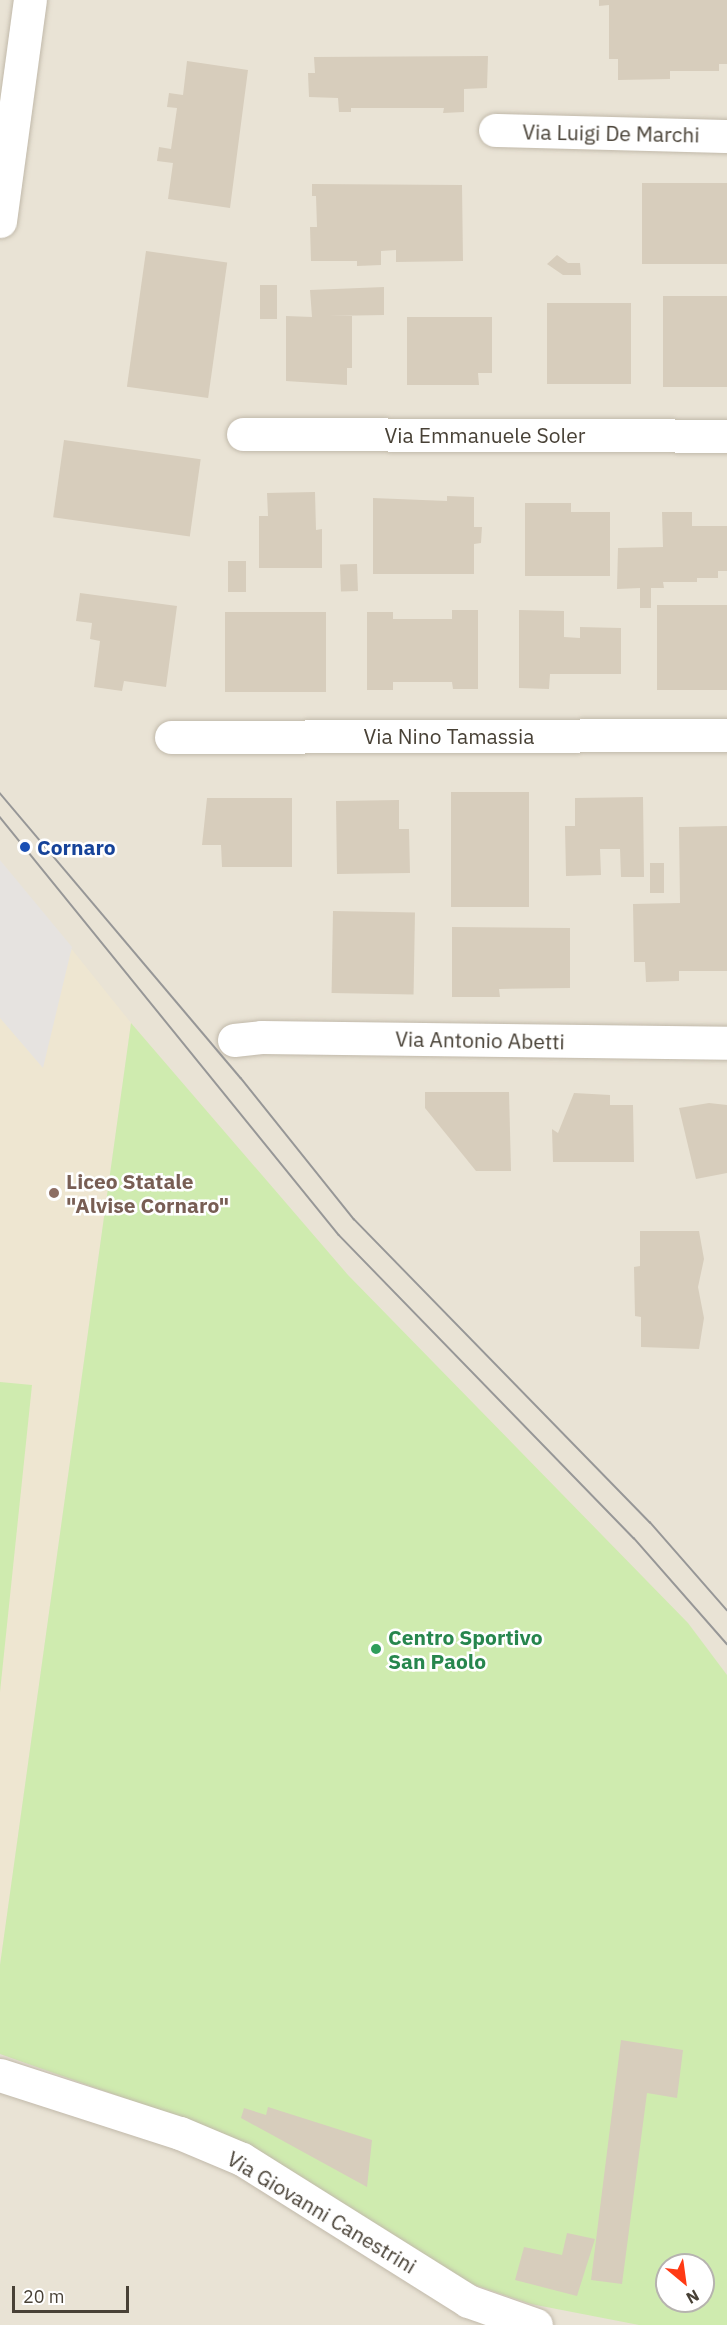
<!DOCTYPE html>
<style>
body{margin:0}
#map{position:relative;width:727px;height:2325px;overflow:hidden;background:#f5f1e8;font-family:"IBM Plex Sans",sans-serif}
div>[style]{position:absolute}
.residential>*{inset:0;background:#e9e3d5}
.education>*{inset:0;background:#eee6d1}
.green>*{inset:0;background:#cfebaf}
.parking>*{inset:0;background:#e6e3e0}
.building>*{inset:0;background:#d7cdbc;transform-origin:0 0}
.roads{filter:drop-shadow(0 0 2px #c1b9aa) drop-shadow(0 0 2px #c1b9aa)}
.minor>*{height:33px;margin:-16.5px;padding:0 16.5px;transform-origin:16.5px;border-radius:16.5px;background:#fff}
.tram>*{height:1.5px;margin:-0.75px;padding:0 0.75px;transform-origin:0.75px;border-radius:0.75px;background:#979797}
.dots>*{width:16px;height:16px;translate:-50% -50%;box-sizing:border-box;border:3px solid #fff;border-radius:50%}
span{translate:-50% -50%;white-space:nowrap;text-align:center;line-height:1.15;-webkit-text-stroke:5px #fff;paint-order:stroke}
.street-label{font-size:21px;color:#484136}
.transit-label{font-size:21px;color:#164399;font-weight:700}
.left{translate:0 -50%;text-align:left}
.education-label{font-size:21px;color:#785e54;font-weight:700}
.leisure-label{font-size:21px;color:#27864d;font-weight:700}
.north{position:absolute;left:655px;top:2253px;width:60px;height:60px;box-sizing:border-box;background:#fff;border:2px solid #b6b3af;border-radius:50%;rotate:151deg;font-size:16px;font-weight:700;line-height:24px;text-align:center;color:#484136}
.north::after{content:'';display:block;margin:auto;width:21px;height:27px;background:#ff3a14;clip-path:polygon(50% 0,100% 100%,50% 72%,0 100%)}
.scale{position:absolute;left:12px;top:2286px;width:117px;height:27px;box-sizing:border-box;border:3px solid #484136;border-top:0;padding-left:8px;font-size:18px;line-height:21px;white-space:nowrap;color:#484136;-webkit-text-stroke:4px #fff;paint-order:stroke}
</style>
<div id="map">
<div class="residential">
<div style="clip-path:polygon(evenodd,0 0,727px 0,727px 2325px,0 2325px,0 0,667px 2265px,703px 2265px,703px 2301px,667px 2301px,667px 2265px)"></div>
</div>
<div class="education">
<div style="clip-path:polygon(0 860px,131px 1023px,0 1965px)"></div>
</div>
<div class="green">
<div style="clip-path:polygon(evenodd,131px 1023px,348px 1275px,688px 1623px,727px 1675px,727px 2325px,639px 2325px,531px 2304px,466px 2282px,158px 2110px,0 2054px,0 1965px,131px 1023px,667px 2265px,703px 2265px,703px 2301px,667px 2301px,667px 2265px)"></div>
<div style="clip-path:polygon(0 1382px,32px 1385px,0 1692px)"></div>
</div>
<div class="parking">
<div style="clip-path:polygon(0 860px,72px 947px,43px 1068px,0 1018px)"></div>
</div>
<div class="building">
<div style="clip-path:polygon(599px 0,727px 0,727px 64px,719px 64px,719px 71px,670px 71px,670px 79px,618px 80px,618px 59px,609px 59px,609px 5px,599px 6px)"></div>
<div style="clip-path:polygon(488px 56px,487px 88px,464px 89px,464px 112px,443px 113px,444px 108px,351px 108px,351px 112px,339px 112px,338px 98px,309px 97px,308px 73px,315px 73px,314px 57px)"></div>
<div style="clip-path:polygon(187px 61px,248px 70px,230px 208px,168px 199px,173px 163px,157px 161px,159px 147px,171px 149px,177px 108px,167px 107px,169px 93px,183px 95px)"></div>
<div style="left:642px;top:183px;width:85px;height:81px"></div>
<div style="clip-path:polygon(312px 184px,462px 185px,463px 261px,396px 262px,396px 250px,381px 251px,381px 265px,357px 266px,357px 261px,311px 261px,310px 227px,317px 227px,316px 196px,312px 196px)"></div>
<div style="left:146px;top:251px;width:82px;height:137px;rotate:8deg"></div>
<div style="clip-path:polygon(557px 255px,568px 263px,580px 263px,581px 275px,563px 275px,547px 264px)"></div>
<div style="left:277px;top:285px;width:34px;height:17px;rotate:90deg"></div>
<div style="clip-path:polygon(384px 287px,384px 315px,328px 316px,352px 316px,352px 368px,347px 368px,347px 385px,286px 381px,286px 316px,312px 317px,310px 290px)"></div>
<div style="left:663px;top:296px;width:64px;height:91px"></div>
<div style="left:547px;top:303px;width:84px;height:81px"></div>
<div style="clip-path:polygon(407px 317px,492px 317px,492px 373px,478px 373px,479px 385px,407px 385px)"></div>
<div style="left:64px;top:440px;width:138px;height:78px;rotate:8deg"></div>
<div style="clip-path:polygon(315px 492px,316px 530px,322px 529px,322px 568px,259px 568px,259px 516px,268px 516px,267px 493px)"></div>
<div style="clip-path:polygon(447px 496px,474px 497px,474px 527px,482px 527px,481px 543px,474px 544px,474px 574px,373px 574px,373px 498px,447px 501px)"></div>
<div style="clip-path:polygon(525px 503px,571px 503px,571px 512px,610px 512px,610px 576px,525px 576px)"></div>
<div style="clip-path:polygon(662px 512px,692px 512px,692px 526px,727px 526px,727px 571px,718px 571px,718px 578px,697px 578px,697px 582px,663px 582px,664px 588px,651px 588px,651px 608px,640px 608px,640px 588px,617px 589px,618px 548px,663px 547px)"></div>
<div style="left:228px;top:561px;width:18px;height:31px"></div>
<div style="left:357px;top:564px;width:27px;height:17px;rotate:88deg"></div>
<div style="clip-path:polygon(80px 593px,177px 606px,166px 687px,124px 681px,122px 691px,94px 687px,100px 641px,90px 639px,92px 623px,76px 621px)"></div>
<div style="left:727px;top:605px;width:85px;height:70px;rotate:90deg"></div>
<div style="clip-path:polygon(452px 610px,478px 610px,478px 689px,453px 689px,452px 682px,393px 682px,393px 690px,367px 690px,367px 612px,393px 612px,393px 619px,452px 619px)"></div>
<div style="clip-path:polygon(519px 610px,564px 611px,564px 637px,580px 638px,580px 627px,621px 628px,621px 674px,550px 674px,549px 689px,519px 688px)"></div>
<div style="left:326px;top:612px;width:80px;height:101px;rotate:90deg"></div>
<div style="left:529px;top:792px;width:115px;height:78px;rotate:90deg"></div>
<div style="clip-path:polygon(643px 797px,644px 877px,621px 877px,620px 849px,600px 849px,601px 875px,566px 876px,565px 826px,575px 826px,575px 798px)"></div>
<div style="clip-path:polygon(207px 798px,292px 798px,292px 867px,222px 867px,221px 845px,202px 845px)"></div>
<div style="clip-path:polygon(399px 800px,399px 829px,409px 829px,410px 873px,337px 874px,336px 801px)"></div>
<div style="clip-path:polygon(727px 826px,727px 971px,679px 971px,679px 981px,646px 982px,645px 962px,634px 962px,633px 904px,680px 903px,679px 827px)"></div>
<div style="left:664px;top:863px;width:30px;height:14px;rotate:90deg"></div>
<div style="left:333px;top:911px;width:82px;height:82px;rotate:1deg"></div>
<div style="clip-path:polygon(452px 927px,570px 928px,570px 988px,499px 989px,500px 997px,452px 997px)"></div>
<div style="clip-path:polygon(425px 1092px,509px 1092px,511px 1171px,476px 1171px,425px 1108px)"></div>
<div style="clip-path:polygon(574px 1093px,610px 1095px,610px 1105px,633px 1105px,634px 1162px,553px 1162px,552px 1129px,558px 1133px)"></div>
<div style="clip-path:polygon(709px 1103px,727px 1105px,727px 1173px,696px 1179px,679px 1108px)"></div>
<div style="clip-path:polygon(640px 1231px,699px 1231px,704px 1259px,698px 1287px,704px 1318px,699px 1349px,641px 1347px,641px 1317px,635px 1316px,634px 1267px,640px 1266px)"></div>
<div style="clip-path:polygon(621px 2040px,683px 2050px,677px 2098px,647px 2093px,622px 2284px,591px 2280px)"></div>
<div style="clip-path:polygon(268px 2107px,372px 2140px,367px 2187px,241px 2118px,244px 2108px,266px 2115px)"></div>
<div style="clip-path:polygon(567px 2233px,595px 2239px,577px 2296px,515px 2280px,524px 2247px,562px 2255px)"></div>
</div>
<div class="roads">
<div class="minor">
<div style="left:495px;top:130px;width:232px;rotate:1.5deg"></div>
<div style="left:0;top:221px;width:223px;rotate:-82.3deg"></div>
<div style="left:243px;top:434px;width:484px;rotate:0.2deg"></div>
<div style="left:171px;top:737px;width:556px;rotate:-0.21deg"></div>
<div style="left:234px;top:1040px;width:27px;rotate:-6deg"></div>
<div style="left:261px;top:1037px;width:466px;rotate:0.7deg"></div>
<div style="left:0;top:2075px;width:189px;rotate:17.9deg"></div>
<div style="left:180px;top:2133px;width:67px;rotate:22.8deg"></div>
<div style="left:242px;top:2159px;width:267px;rotate:32.1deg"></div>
<div style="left:468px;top:2301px;width:72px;rotate:19.4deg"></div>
</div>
</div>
<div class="tram">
<div style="left:0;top:793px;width:373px;rotate:49.8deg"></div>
<div style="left:241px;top:1078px;width:181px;rotate:51.3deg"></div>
<div style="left:354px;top:1219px;width:424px;rotate:45.7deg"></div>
<div style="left:650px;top:1522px;width:117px;rotate:48.8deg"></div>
<div style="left:0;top:817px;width:538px;rotate:50.96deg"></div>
<div style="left:339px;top:1235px;width:423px;rotate:45.8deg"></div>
<div style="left:634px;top:1538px;width:141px;rotate:48.7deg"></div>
</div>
<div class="dots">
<div style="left:25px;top:847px;background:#1a4fb4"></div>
<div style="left:54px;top:1193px;background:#8d6e63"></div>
<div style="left:376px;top:1649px;background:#2e9e5b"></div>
</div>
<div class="street-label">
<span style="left:611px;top:133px;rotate:1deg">Via Luigi De Marchi</span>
<span style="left:485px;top:435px">Via Emmanuele Soler</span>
<span style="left:449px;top:736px">Via Nino Tamassia</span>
<span style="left:480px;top:1040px;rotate:1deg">Via Antonio Abetti</span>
<span style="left:322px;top:2212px;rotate:31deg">Via Giovanni Canestrini</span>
</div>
<div class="transit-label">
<span class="left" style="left:37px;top:847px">Cornaro</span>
</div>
<div class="education-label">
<span class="left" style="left:66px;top:1193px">Liceo Statale<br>"Alvise Cornaro"</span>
</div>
<div class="leisure-label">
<span class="left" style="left:388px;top:1649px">Centro Sportivo<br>San Paolo</span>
</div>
<div class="north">N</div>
<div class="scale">20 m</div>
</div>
